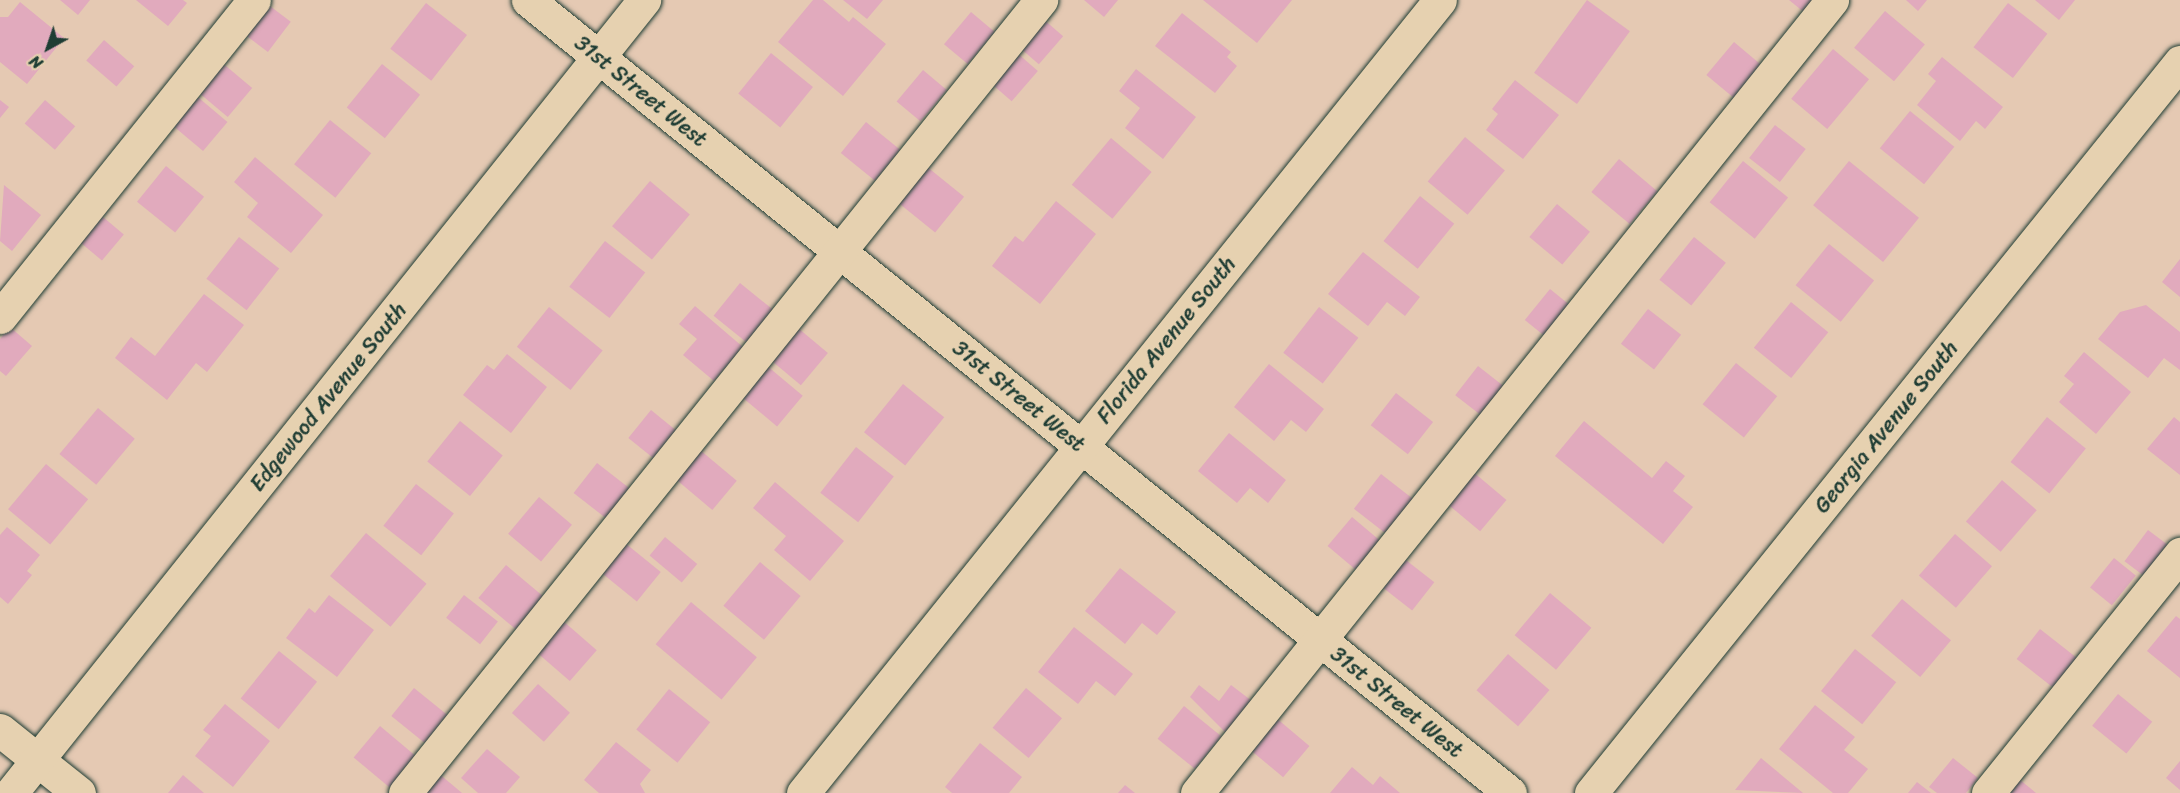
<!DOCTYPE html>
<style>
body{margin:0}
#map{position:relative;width:2180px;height:793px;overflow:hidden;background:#e5c9b3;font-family:Sriracha,sans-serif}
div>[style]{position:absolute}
.building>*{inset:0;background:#e1aabd;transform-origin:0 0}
.roads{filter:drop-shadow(0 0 2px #1f3d34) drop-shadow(0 0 2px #1f3d34)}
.minor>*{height:33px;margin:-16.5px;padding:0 16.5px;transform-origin:16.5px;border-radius:16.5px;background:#e6d1b0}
span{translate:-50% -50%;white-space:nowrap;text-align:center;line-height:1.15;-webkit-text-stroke:5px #e6d1b0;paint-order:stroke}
.street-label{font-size:22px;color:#1f3d34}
.north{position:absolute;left:18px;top:18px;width:60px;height:60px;-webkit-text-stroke:4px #e6d1b0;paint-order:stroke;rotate:220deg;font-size:16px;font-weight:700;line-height:24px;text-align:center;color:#1f3d34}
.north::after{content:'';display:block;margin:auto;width:21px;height:27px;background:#1f3d34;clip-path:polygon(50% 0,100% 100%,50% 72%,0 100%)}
</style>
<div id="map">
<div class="building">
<div style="clip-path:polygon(60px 0,90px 0,78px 15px)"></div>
<div style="clip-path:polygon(136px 0,183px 0,187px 3px,168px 26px)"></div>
<div style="clip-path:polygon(813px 0,823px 0,849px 22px,853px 17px,886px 44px,843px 96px,778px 42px)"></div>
<div style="clip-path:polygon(843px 0,883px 0,867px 19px)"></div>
<div style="clip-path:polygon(1084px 0,1118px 0,1104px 17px)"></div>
<div style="clip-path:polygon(1203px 0,1292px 0,1257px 43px)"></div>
<div style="left:1587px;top:0;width:53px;height:90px;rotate:36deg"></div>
<div style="clip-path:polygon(1789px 0,1816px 0,1805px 13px)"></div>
<div style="clip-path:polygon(1906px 0,1927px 0,1918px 11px)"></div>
<div style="clip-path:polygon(2035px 0,2075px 0,2059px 20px)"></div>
<div style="clip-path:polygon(20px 2px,64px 38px,27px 84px,0 62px,0 17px,8px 17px)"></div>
<div style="left:266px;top:3px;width:31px;height:38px;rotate:37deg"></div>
<div style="left:426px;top:3px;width:52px;height:58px;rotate:38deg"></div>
<div style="left:2008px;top:3px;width:50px;height:56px;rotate:38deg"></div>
<div style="left:1885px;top:11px;width:52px;height:48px;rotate:40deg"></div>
<div style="left:971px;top:12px;width:31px;height:42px;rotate:40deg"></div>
<div style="clip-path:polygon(1182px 13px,1231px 52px,1227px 57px,1237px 66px,1215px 93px,1155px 46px)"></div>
<div style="left:1042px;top:18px;width:28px;height:37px;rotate:41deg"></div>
<div style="left:104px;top:40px;width:40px;height:27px;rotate:41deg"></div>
<div style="left:1734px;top:42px;width:38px;height:43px;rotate:40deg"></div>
<div style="left:1833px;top:49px;width:47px;height:65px;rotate:40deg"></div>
<div style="left:1016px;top:52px;width:29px;height:40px;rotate:41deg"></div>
<div style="left:771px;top:53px;width:54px;height:52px;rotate:39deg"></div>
<div style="clip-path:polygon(1942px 57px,2003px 107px,1985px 129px,1976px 121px,1960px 141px,1917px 105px,1936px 81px,1928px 74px)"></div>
<div style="left:220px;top:61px;width:42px;height:38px;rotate:40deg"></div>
<div style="left:382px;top:64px;width:49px;height:56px;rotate:39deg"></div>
<div style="clip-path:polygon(1136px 69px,1196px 117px,1163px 159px,1125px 128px,1140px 108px,1119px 91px)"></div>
<div style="left:923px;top:70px;width:31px;height:41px;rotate:40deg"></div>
<div style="clip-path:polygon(1515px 80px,1559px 115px,1523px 159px,1486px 130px,1498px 114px,1492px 109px)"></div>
<div style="left:193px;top:93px;width:45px;height:38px;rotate:40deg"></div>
<div style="clip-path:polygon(0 100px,9px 107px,0 118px)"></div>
<div style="left:45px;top:100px;width:40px;height:31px;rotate:41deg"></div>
<div style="left:1910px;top:111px;width:57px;height:48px;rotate:39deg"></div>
<div style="left:330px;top:120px;width:53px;height:57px;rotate:39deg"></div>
<div style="left:866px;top:122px;width:44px;height:40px;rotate:39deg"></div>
<div style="left:1775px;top:125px;width:39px;height:42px;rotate:38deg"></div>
<div style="left:1465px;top:137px;width:52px;height:58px;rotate:40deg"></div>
<div style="left:1111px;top:138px;width:53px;height:61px;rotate:40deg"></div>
<div style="clip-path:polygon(255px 157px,323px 215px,291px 253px,247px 217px,258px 203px,234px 182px)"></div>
<div style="left:1619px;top:159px;width:50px;height:43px;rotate:40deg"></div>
<div style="left:1743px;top:161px;width:58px;height:53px;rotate:39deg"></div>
<div style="left:1849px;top:161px;width:90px;height:57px;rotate:39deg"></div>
<div style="left:166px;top:166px;width:49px;height:46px;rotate:39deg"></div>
<div style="left:926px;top:166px;width:49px;height:46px;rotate:39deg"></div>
<div style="left:650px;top:181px;width:52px;height:59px;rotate:40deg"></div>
<div style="clip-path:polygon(4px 185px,41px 215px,12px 251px,0 241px)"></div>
<div style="left:1420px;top:196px;width:44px;height:58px;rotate:39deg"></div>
<div style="clip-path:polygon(1056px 201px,1096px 234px,1040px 304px,992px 266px,1015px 236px,1023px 242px)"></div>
<div style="left:1557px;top:204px;width:43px;height:43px;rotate:40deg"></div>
<div style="left:97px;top:212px;width:35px;height:34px;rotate:40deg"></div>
<div style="left:239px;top:237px;width:51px;height:53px;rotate:38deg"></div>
<div style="left:1694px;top:237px;width:41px;height:55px;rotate:39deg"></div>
<div style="left:605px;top:241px;width:51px;height:58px;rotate:38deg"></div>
<div style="left:1829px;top:244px;width:58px;height:53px;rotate:39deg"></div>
<div style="clip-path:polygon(1363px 252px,1420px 297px,1405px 316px,1387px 302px,1368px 326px,1328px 294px)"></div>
<div style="clip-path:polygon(2180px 259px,2180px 297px,2162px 282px)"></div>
<div style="left:740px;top:283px;width:43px;height:42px;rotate:39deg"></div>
<div style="left:1550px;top:289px;width:27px;height:40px;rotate:39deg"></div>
<div style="clip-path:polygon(204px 294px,244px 325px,207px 372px,196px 363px,167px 400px,115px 358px,131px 337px,155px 356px)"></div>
<div style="left:1791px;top:302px;width:48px;height:59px;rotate:39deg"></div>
<div style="clip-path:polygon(2146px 305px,2180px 332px,2180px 370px,2164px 358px,2148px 378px,2098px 339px,2120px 312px)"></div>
<div style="clip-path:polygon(695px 306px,743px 347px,714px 381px,683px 355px,697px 339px,679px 324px)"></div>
<div style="left:549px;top:307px;width:69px;height:51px;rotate:39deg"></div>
<div style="left:1319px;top:307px;width:50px;height:58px;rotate:38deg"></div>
<div style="left:1648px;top:309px;width:42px;height:44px;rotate:38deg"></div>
<div style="clip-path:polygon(10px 327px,32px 346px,6px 376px,0 371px,0 339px)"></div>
<div style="left:798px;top:328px;width:39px;height:42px;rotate:40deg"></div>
<div style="clip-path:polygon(2084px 352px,2131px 392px,2096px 434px,2059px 402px,2074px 384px,2064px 376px)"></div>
<div style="clip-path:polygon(507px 354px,547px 387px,511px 433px,463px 395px,487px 365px,494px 370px)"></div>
<div style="left:1736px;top:363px;width:53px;height:53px;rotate:39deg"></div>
<div style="clip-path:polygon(1269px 364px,1324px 409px,1306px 432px,1291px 420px,1274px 441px,1234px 407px)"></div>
<div style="left:766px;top:365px;width:48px;height:40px;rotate:40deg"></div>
<div style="left:1478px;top:366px;width:34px;height:37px;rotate:38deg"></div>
<div style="left:903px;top:384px;width:53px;height:62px;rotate:39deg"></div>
<div style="left:1396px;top:393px;width:47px;height:41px;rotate:38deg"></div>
<div style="left:98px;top:408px;width:48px;height:60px;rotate:40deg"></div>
<div style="left:651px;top:410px;width:32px;height:36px;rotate:39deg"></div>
<div style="left:2047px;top:417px;width:50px;height:58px;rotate:39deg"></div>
<div style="clip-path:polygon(2174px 417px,2180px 422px,2180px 475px,2147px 449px)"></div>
<div style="left:460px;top:421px;width:55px;height:52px;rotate:39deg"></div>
<div style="clip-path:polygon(1584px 421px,1652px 478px,1666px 461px,1685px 476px,1673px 491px,1693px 507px,1663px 544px,1555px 456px)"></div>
<div style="clip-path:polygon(1229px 433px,1286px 480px,1268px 503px,1250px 488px,1237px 503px,1198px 471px)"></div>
<div style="left:856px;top:447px;width:48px;height:58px;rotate:38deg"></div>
<div style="left:700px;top:450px;width:48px;height:38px;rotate:40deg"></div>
<div style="left:597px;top:463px;width:42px;height:38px;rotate:38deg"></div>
<div style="left:46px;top:464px;width:55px;height:59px;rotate:40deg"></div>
<div style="left:1472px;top:471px;width:45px;height:41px;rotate:40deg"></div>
<div style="left:1381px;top:474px;width:42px;height:44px;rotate:38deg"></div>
<div style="left:2002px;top:480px;width:46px;height:55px;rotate:41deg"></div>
<div style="clip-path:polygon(775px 482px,844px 541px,810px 581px,774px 550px,786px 536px,753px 508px)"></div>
<div style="left:416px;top:484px;width:48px;height:53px;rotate:38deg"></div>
<div style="left:539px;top:497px;width:43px;height:48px;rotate:40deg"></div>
<div style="left:1352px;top:517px;width:38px;height:38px;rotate:40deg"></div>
<div style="clip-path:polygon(7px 527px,40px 555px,27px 571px,32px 575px,8px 604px,0 597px,0 535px)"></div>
<div style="left:2148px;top:530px;width:25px;height:39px;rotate:37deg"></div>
<div style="left:366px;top:533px;width:79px;height:56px;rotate:40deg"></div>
<div style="left:1955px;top:534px;width:49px;height:55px;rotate:41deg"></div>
<div style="left:665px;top:537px;width:42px;height:24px;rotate:40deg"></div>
<div style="left:625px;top:543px;width:46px;height:38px;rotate:39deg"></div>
<div style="left:1402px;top:557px;width:41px;height:36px;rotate:38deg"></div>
<div style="left:2114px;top:558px;width:28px;height:38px;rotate:39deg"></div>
<div style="left:760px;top:562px;width:53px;height:57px;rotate:40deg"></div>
<div style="left:506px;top:565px;width:50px;height:43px;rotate:40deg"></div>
<div style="clip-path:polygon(1120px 568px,1176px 612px,1157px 635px,1142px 623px,1125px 644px,1085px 611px)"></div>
<div style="left:1550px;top:593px;width:54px;height:55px;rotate:40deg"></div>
<div style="clip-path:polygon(329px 595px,374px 630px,337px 677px,286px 638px,309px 608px,315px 613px)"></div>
<div style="left:464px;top:595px;width:43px;height:29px;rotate:38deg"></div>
<div style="left:1902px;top:599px;width:64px;height:48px;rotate:40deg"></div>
<div style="left:691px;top:602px;width:86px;height:55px;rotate:40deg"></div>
<div style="clip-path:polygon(2176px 616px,2180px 619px,2180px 678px,2147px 651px)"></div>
<div style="left:562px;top:620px;width:46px;height:41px;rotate:41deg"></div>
<div style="clip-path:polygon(1074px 627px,1133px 674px,1115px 696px,1096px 681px,1078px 704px,1038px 672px)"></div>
<div style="left:2040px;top:629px;width:47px;height:38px;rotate:38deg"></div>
<div style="left:1855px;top:649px;width:53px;height:54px;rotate:39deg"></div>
<div style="left:279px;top:651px;width:49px;height:61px;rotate:39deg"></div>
<div style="left:1508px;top:654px;width:55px;height:48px;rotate:41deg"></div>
<div style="left:538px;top:684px;width:43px;height:39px;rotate:42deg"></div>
<div style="clip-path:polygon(1199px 685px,1219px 701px,1231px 685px,1252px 701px,1226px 733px,1190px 697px)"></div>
<div style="left:414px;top:688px;width:43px;height:36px;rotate:39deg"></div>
<div style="left:1026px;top:688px;width:47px;height:52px;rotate:40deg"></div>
<div style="left:669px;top:689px;width:53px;height:52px;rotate:39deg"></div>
<div style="left:2118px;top:694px;width:44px;height:41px;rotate:39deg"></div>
<div style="clip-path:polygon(225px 704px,270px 741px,233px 787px,195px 756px,211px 736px,203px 730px)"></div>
<div style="clip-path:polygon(1815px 705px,1855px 737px,1844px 750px,1868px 769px,1848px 793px,1833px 793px,1779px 749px)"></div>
<div style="left:1184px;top:706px;width:48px;height:42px;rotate:39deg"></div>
<div style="left:1275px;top:717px;width:45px;height:41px;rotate:40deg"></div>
<div style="left:380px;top:726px;width:47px;height:41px;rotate:40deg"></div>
<div style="clip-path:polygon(616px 742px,651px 770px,640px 784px,645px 793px,599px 793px,584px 780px)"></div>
<div style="clip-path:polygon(980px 743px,1022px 777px,1009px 793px,952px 793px,945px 787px)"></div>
<div style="clip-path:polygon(487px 749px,520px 777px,506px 793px,478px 793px,461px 778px)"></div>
<div style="clip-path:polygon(1761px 758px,1803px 793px,1735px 790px)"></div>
<div style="clip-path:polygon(1953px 758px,1978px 778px,1966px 793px,1937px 793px,1929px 787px)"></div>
<div style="clip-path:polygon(2180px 761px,2180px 790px,2166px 778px)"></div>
<div style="clip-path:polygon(1352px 767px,1373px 785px,1380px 776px,1400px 793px,1330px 793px)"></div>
<div style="clip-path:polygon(437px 772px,462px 793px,419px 793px)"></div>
<div style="clip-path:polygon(183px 775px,204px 793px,168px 793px)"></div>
<div style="clip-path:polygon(2014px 775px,2036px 793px,2000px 793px)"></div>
<div style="clip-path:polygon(1917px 782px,1931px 793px,1908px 793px)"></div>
<div style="clip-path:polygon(1125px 785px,1135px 793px,1118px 793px)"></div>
</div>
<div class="roads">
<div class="minor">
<div style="left:528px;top:0;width:1262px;rotate:38.92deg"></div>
<div style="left:0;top:317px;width:406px;rotate:-51.3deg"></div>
<div style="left:0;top:730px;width:101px;rotate:38.6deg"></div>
<div style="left:11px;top:793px;width:1015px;rotate:-51.4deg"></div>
<div style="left:405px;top:793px;width:1017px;rotate:-51.27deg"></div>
<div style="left:803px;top:793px;width:1017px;rotate:-51.23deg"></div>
<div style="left:1197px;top:793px;width:1016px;rotate:-51.31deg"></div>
<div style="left:1591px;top:793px;width:939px;rotate:-51.14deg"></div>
<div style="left:1988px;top:793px;width:307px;rotate:-51.2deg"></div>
</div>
</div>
<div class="street-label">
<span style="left:641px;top:91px;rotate:39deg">31st Street West</span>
<span style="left:1166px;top:340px;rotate:-51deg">Florida Avenue South</span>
<span style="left:1019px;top:396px;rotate:39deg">31st Street West</span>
<span style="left:328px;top:397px;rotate:-51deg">Edgewood Avenue South</span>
<span style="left:1886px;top:427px;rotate:-51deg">Georgia Avenue South</span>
<span style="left:1397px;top:702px;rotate:39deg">31st Street West</span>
</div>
<div class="north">N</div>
</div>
